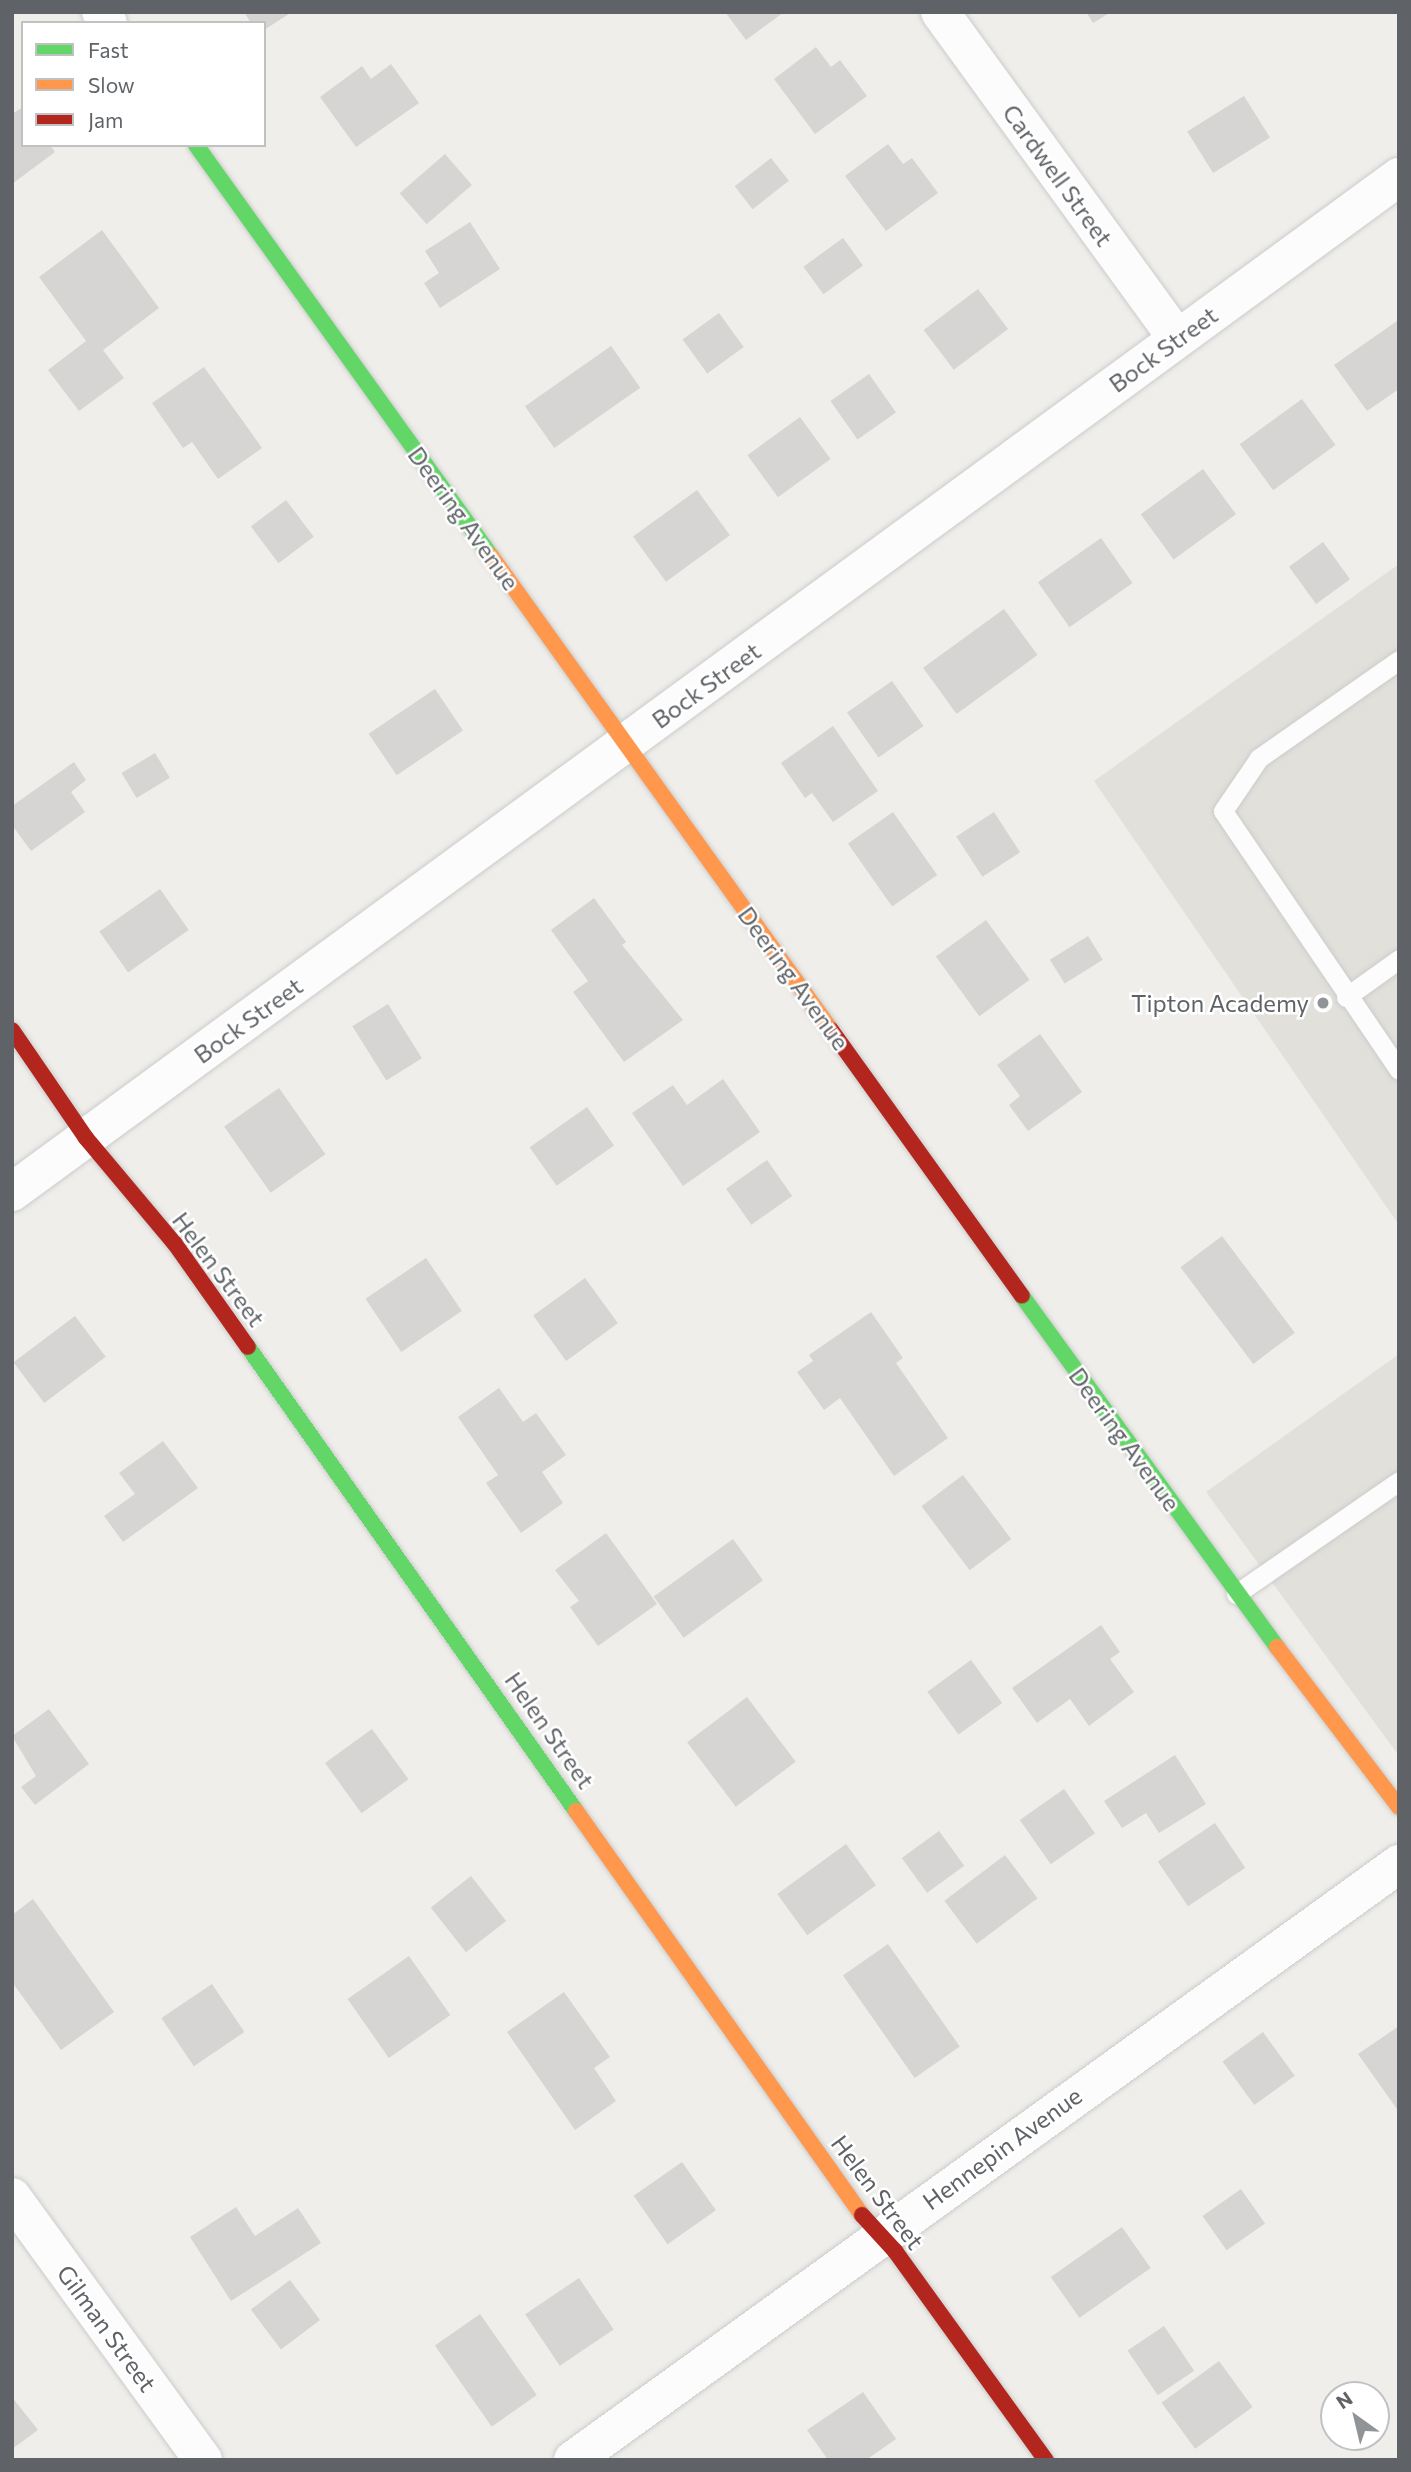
<!DOCTYPE html>
<style>
body{margin:0}
#map{position:relative;width:1411px;height:2472px;overflow:hidden;background:#efeeea;font-family:Commissioner,sans-serif}
div>[style]{position:absolute}
.education>*{inset:0;background:#e2e0da}
.building>*{inset:0;background:#d6d5d3;transform-origin:0 0}
.roads{filter:drop-shadow(0 0 2px #cbcccc) drop-shadow(0 0 2px #cbcccc)}
.lane>*{height:19px;margin:-9.5px;padding:0 9.5px;transform-origin:9.5px;border-radius:9.5px;background:#fdfcfc}
.street>*{height:38px;margin:-19px;padding:0 19px;transform-origin:19px;border-radius:19px;background:#fdfcfc}
.fast>*{height:16px;margin:-8px;padding:0 8px;transform-origin:8px;border-radius:8px;background:#63d668}
.slow>*{height:16px;margin:-8px;padding:0 8px;transform-origin:8px;border-radius:8px;background:#ff974d}
.jam>*{height:16px;margin:-8px;padding:0 8px;transform-origin:8px;border-radius:8px;background:#b3261e}
.dots>*{width:19px;height:19px;translate:-50% -50%;box-sizing:border-box;border:4px solid #fff;border-radius:50%}
span{translate:-50% -50%;white-space:nowrap;text-align:center;line-height:1.15;-webkit-text-stroke:5px #fff;paint-order:stroke}
.street-label{font-size:24px;color:#5f6368}
.poi-label{font-size:24px;color:#5f6368}
.right{translate:-100% -50%;text-align:right}
.frame{position:absolute;inset:0;border:14px solid #5f6368;pointer-events:none}
.legend{position:absolute;left:21px;top:21px;width:245px;height:126px;box-sizing:border-box;background:#fff;border:2px solid #bfc1c3;margin:0;padding:9px 12px;list-style:none;font-size:21px;color:#5f6368}
.legend li{display:flex;align-items:center;gap:14px;height:35px}
.legend b{width:35px;border:2px solid #bfc1c3}
.north{position:absolute;left:1320px;top:2381px;width:70px;height:70px;box-sizing:border-box;background:#fff;border:2px solid #bfc1c3;border-radius:50%;rotate:326deg;font-size:19px;font-weight:700;line-height:28px;text-align:center;color:#5f6368}
.north::after{content:'';display:block;margin:auto;width:24px;height:32px;background:#919496;clip-path:polygon(50% 0,100% 100%,50% 72%,0 100%)}
</style>
<div id="map">
<div class="education">
<div style="clip-path:polygon(1399px 564px,1399px 1225px,1094px 781px)"></div>
<div style="clip-path:polygon(1399px 1354px,1399px 1756px,1206px 1492px)"></div>
</div>
<div class="building">
<div style="clip-path:polygon(244px 12px,292px 12px,264px 30px,264px 23px,251px 23px)"></div>
<div style="clip-path:polygon(725px 12px,784px 12px,746px 40px)"></div>
<div style="clip-path:polygon(1086px 12px,1111px 12px,1093px 23px)"></div>
<div style="clip-path:polygon(816px 47px,831px 67px,840px 60px,867px 96px,815px 134px,774px 79px)"></div>
<div style="clip-path:polygon(391px 64px,419px 103px,356px 147px,320px 97px,362px 66px,371px 79px)"></div>
<div style="left:1244px;top:96px;width:49px;height:67px;rotate:58deg"></div>
<div style="clip-path:polygon(23px 107px,23px 145px,50px 145px,55px 152px,12px 184px,12px 114px)"></div>
<div style="clip-path:polygon(888px 144px,903px 164px,912px 158px,938px 193px,886px 231px,845px 176px)"></div>
<div style="left:445px;top:154px;width:41px;height:60px;rotate:49deg"></div>
<div style="left:771px;top:158px;width:29px;height:46px;rotate:52deg"></div>
<div style="clip-path:polygon(470px 222px,500px 269px,440px 308px,424px 283px,439px 273px,425px 251px)"></div>
<div style="clip-path:polygon(102px 230px,159px 308px,103px 350px,124px 378px,79px 411px,48px 370px,86px 341px,39px 277px)"></div>
<div style="left:843px;top:238px;width:34px;height:49px;rotate:54deg"></div>
<div style="left:978px;top:289px;width:50px;height:68px;rotate:53deg"></div>
<div style="left:719px;top:313px;width:42px;height:45px;rotate:54deg"></div>
<div style="clip-path:polygon(1397px 321px,1399px 389px,1367px 411px,1334px 365px)"></div>
<div style="left:611px;top:346px;width:51px;height:105px;rotate:55deg"></div>
<div style="clip-path:polygon(204px 367px,262px 448px,218px 479px,192px 442px,183px 448px,152px 403px)"></div>
<div style="left:869px;top:374px;width:47px;height:47px;rotate:55deg"></div>
<div style="left:1302px;top:399px;width:57px;height:77px;rotate:54deg"></div>
<div style="left:800px;top:417px;width:52px;height:65px;rotate:54deg"></div>
<div style="left:1203px;top:469px;width:56px;height:77px;rotate:54deg"></div>
<div style="left:697px;top:490px;width:56px;height:79px;rotate:54deg"></div>
<div style="left:286px;top:500px;width:46px;height:44px;rotate:53deg"></div>
<div style="left:1101px;top:538px;width:55px;height:77px;rotate:55deg"></div>
<div style="left:1323px;top:542px;width:46px;height:42px;rotate:54deg"></div>
<div style="left:1004px;top:609px;width:57px;height:100px;rotate:54deg"></div>
<div style="left:892px;top:681px;width:55px;height:55px;rotate:55deg"></div>
<div style="left:435px;top:689px;width:50px;height:80px;rotate:56deg"></div>
<div style="clip-path:polygon(833px 726px,878px 791px,833px 822px,812px 793px,805px 798px,781px 763px)"></div>
<div style="left:155px;top:753px;width:29px;height:39px;rotate:59deg"></div>
<div style="clip-path:polygon(74px 762px,86px 780px,71px 792px,85px 812px,31px 851px,12px 825px,12px 806px)"></div>
<div style="left:893px;top:812px;width:77px;height:55px;rotate:55deg"></div>
<div style="left:994px;top:812px;width:48px;height:45px;rotate:57deg"></div>
<div style="left:160px;top:889px;width:50px;height:74px;rotate:55deg"></div>
<div style="clip-path:polygon(594px 898px,626px 942px,622px 945px,683px 1020px,624px 1062px,573px 992px,588px 981px,551px 930px)"></div>
<div style="left:986px;top:920px;width:74px;height:62px;rotate:54deg"></div>
<div style="left:1088px;top:936px;width:28px;height:45px;rotate:58deg"></div>
<div style="left:388px;top:1004px;width:64px;height:42px;rotate:58deg"></div>
<div style="clip-path:polygon(1040px 1034px,1082px 1092px,1028px 1131px,1009px 1105px,1020px 1096px,997px 1065px)"></div>
<div style="clip-path:polygon(723px 1079px,760px 1132px,683px 1186px,632px 1113px,673px 1085px,687px 1105px)"></div>
<div style="left:279px;top:1088px;width:81px;height:67px;rotate:55deg"></div>
<div style="left:587px;top:1107px;width:47px;height:70px;rotate:55deg"></div>
<div style="left:767px;top:1160px;width:44px;height:50px;rotate:55deg"></div>
<div style="left:1222px;top:1236px;width:121px;height:52px;rotate:53deg"></div>
<div style="left:426px;top:1258px;width:64px;height:73px;rotate:56deg"></div>
<div style="left:585px;top:1278px;width:56px;height:64px;rotate:54deg"></div>
<div style="clip-path:polygon(871px 1312px,903px 1358px,896px 1363px,948px 1438px,894px 1476px,840px 1398px,824px 1410px,797px 1372px,813px 1361px,809px 1355px)"></div>
<div style="left:75px;top:1316px;width:51px;height:77px;rotate:53deg"></div>
<div style="clip-path:polygon(499px 1388px,523px 1422px,536px 1413px,566px 1455px,542px 1472px,563px 1503px,521px 1533px,486px 1483px,498px 1475px,458px 1417px)"></div>
<div style="clip-path:polygon(163px 1441px,198px 1488px,123px 1542px,104px 1516px,135px 1494px,119px 1473px)"></div>
<div style="left:963px;top:1475px;width:80px;height:52px;rotate:53deg"></div>
<div style="clip-path:polygon(606px 1533px,657px 1604px,598px 1646px,570px 1607px,579px 1601px,555px 1570px)"></div>
<div style="left:733px;top:1539px;width:51px;height:98px;rotate:54deg"></div>
<div style="clip-path:polygon(1101px 1625px,1120px 1652px,1110px 1659px,1134px 1692px,1089px 1726px,1070px 1699px,1037px 1723px,1012px 1688px)"></div>
<div style="left:971px;top:1660px;width:53px;height:54px;rotate:54deg"></div>
<div style="left:747px;top:1697px;width:81px;height:75px;rotate:53deg"></div>
<div style="clip-path:polygon(49px 1709px,89px 1764px,35px 1805px,21px 1787px,36px 1776px,12px 1736px)"></div>
<div style="left:372px;top:1729px;width:62px;height:58px;rotate:54deg"></div>
<div style="clip-path:polygon(1175px 1755px,1206px 1804px,1159px 1833px,1146px 1813px,1122px 1828px,1104px 1801px)"></div>
<div style="left:1064px;top:1789px;width:54px;height:54px;rotate:55deg"></div>
<div style="left:1215px;top:1823px;width:54px;height:69px;rotate:56deg"></div>
<div style="left:939px;top:1831px;width:43px;height:46px;rotate:54deg"></div>
<div style="left:846px;top:1844px;width:51px;height:85px;rotate:54deg"></div>
<div style="left:1005px;top:1855px;width:54px;height:76px;rotate:53deg"></div>
<div style="left:471px;top:1876px;width:57px;height:51px;rotate:52deg"></div>
<div style="clip-path:polygon(33px 1899px,114px 2012px,61px 2050px,12px 1982px,12px 1915px)"></div>
<div style="left:888px;top:1944px;width:125px;height:55px;rotate:55deg"></div>
<div style="left:409px;top:1956px;width:72px;height:75px;rotate:55deg"></div>
<div style="left:212px;top:1984px;width:58px;height:61px;rotate:56deg"></div>
<div style="clip-path:polygon(564px 1992px,610px 2057px,594px 2068px,616px 2101px,575px 2130px,507px 2032px)"></div>
<div style="clip-path:polygon(1399px 2026px,1399px 2112px,1358px 2054px)"></div>
<div style="left:1263px;top:2032px;width:54px;height:50px;rotate:54deg"></div>
<div style="left:682px;top:2162px;width:59px;height:59px;rotate:55deg"></div>
<div style="left:1241px;top:2189px;width:42px;height:47px;rotate:55deg"></div>
<div style="clip-path:polygon(236px 2207px,255px 2236px,298px 2208px,321px 2243px,231px 2301px,190px 2237px)"></div>
<div style="left:1122px;top:2227px;width:50px;height:87px;rotate:55deg"></div>
<div style="left:579px;top:2278px;width:62px;height:65px;rotate:56deg"></div>
<div style="left:290px;top:2280px;width:50px;height:49px;rotate:53deg"></div>
<div style="left:480px;top:2314px;width:99px;height:55px;rotate:55deg"></div>
<div style="left:1164px;top:2326px;width:54px;height:44px;rotate:56deg"></div>
<div style="left:1219px;top:2361px;width:57px;height:71px;rotate:54deg"></div>
<div style="clip-path:polygon(863px 2392px,896px 2439px,866px 2460px,828px 2460px,807px 2430px)"></div>
<div style="clip-path:polygon(12px 2397px,38px 2430px,12px 2449px)"></div>
</div>
<div class="roads">
<div class="lane">
<div style="left:1399px;top:660px;width:171px;rotate:145deg"></div>
<div style="left:1259px;top:758px;width:64px;rotate:124.2deg"></div>
<div style="left:1223px;top:811px;width:313px;rotate:55.8deg"></div>
<div style="left:1346px;top:997px;width:65px;rotate:-35.6deg"></div>
<div style="left:1236px;top:1594px;width:198px;rotate:-34.7deg"></div>
</div>
<div class="street">
<div style="left:101px;top:12px;width:13px;rotate:58deg"></div>
<div style="left:940px;top:12px;width:403px;rotate:54deg"></div>
<div style="left:12px;top:1192px;width:1719px;rotate:-36.2deg"></div>
<div style="left:12px;top:2197px;width:325px;rotate:54deg"></div>
<div style="left:573px;top:2460px;width:1019px;rotate:-35.81deg"></div>
</div>
<div class="fast">
<div style="left:196px;top:145px;width:506px;rotate:54.33deg"></div>
<div style="left:1022px;top:1296px;width:434px;rotate:54deg"></div>
<div style="left:248px;top:1347px;width:568px;rotate:54.74deg"></div>
</div>
<div class="slow">
<div style="left:491px;top:556px;width:583px;rotate:54.35deg"></div>
<div style="left:1277px;top:1647px;width:201px;rotate:52.7deg"></div>
<div style="left:576px;top:1811px;width:495px;rotate:54.7deg"></div>
</div>
<div class="jam">
<div style="left:12px;top:1030px;width:131px;rotate:55.6deg"></div>
<div style="left:86px;top:1138px;width:138px;rotate:50deg"></div>
<div style="left:175px;top:1244px;width:126px;rotate:54.7deg"></div>
<div style="left:831px;top:1030px;width:327px;rotate:54.3deg"></div>
<div style="left:862px;top:2215px;width:49px;rotate:47.5deg"></div>
<div style="left:895px;top:2251px;width:258px;rotate:54.2deg"></div>
</div>
</div>
<div class="dots">
<div style="left:1323px;top:1003px;background:#919496"></div>
</div>
<div class="street-label">
<span style="left:1058px;top:175px;rotate:54deg">Cardwell Street</span>
<span style="left:1163px;top:349px;rotate:-36deg">Bock Street</span>
<span style="left:464px;top:518px;rotate:54deg">Deering Avenue</span>
<span style="left:706px;top:685px;rotate:-36deg">Bock Street</span>
<span style="left:794px;top:978px;rotate:54deg">Deering Avenue</span>
<span style="left:248px;top:1020px;rotate:-36deg">Bock Street</span>
<span style="left:219px;top:1269px;rotate:53deg">Helen Street</span>
<span style="left:1125px;top:1439px;rotate:54deg">Deering Avenue</span>
<span style="left:550px;top:1730px;rotate:55deg">Helen Street</span>
<span style="left:1002px;top:2148px;rotate:-36deg">Hennepin Avenue</span>
<span style="left:878px;top:2192px;rotate:53deg">Helen Street</span>
<span style="left:107px;top:2328px;rotate:54deg">Gilman Street</span>
</div>
<div class="poi-label">
<span class="right" style="left:1309px;top:1003px">Tipton Academy</span>
</div>
<div class="frame"></div>
<ul class="legend">
<li><b style="height:9px;background:#63d668"></b>Fast</li>
<li><b style="height:9px;background:#ff974d"></b>Slow</li>
<li><b style="height:9px;background:#b3261e"></b>Jam</li>
</ul>
<div class="north">N</div>
</div>
